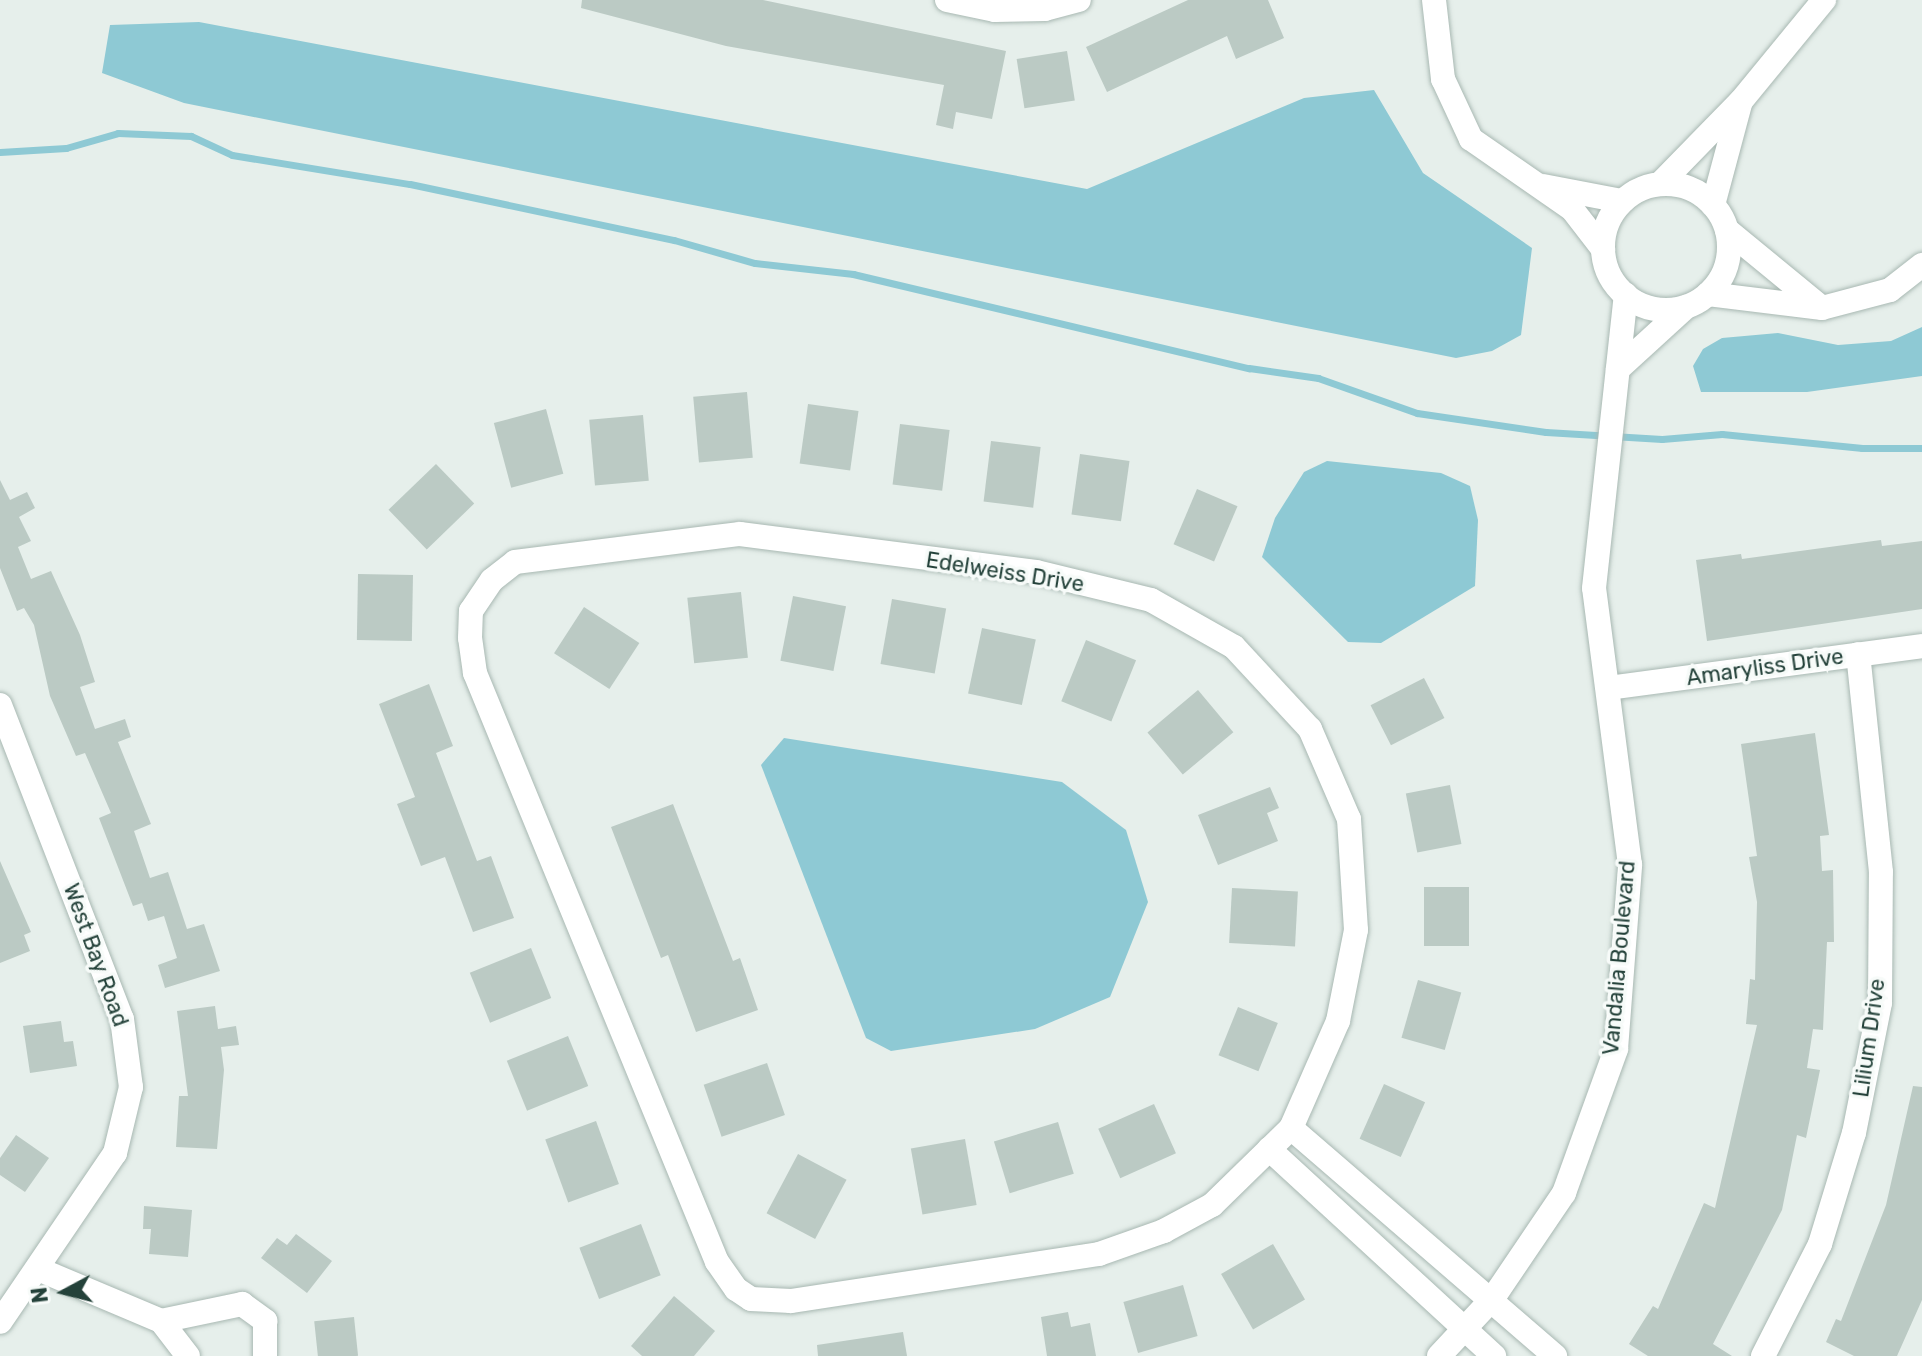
<!DOCTYPE html>
<style>
body{margin:0}
#map{position:relative;width:1922px;height:1356px;overflow:hidden;background:#e6efeb;font-family:Rubik,sans-serif}
div>[style]{position:absolute}
.water>*{inset:0;background:#8ec9d4}
.stream>*{height:7px;margin:-3.5px;padding:0 3.5px;transform-origin:3.5px;border-radius:3.5px;background:#8ec9d4}
.building>*{inset:0;background:#bbcac4;transform-origin:0 0}
.roads{filter:drop-shadow(0 0 2px #a8b8b2) drop-shadow(0 0 2px #a8b8b2)}
.minor>*{height:24px;margin:-12px;padding:0 12px;transform-origin:12px;border-radius:12px;background:#fff}
.minor>.ring{margin:-12px;padding:0;box-sizing:content-box;background:none;border:24px solid #fff;border-radius:50%}
span{translate:-50% -50%;white-space:nowrap;text-align:center;line-height:1.15;-webkit-text-stroke:7px #f7fbf9;paint-order:stroke}
.street-label{font-size:22px;color:#24423a}
.north{position:absolute;left:24px;top:1252px;width:80px;height:80px;-webkit-text-stroke:6px #f7fbf9;paint-order:stroke;rotate:263deg;font-size:22px;font-weight:700;line-height:32px;text-align:center;color:#24423a}
.north::after{content:'';display:block;margin:auto;width:28px;height:36px;background:#24423a;clip-path:polygon(50% 0,100% 100%,50% 72%,0 100%)}
</style>
<div id="map">
<div class="water">
<div style="clip-path:polygon(199px 22px,1087px 189px,1304px 98px,1374px 90px,1423px 173px,1532px 248px,1521px 335px,1492px 351px,1456px 358px,184px 103px,102px 73px,110px 25px)"></div>
<div style="clip-path:polygon(1922px 327px,1922px 376px,1807px 392px,1701px 392px,1693px 366px,1703px 349px,1722px 338px,1778px 333px,1838px 345px,1891px 341px)"></div>
<div style="clip-path:polygon(1327px 461px,1441px 473px,1470px 486px,1478px 520px,1475px 586px,1381px 643px,1348px 642px,1262px 557px,1275px 518px,1304px 472px)"></div>
<div style="clip-path:polygon(784px 738px,1062px 782px,1126px 830px,1148px 902px,1110px 997px,1035px 1029px,891px 1051px,866px 1038px,761px 765px)"></div>
</div>
<div class="stream">
<div style="left:0;top:152px;width:66px;rotate:-3.5deg"></div>
<div style="left:66px;top:148px;width:54px;rotate:-16.1deg"></div>
<div style="left:118px;top:133px;width:73px;rotate:2.4deg"></div>
<div style="left:191px;top:136px;width:45px;rotate:24.9deg"></div>
<div style="left:232px;top:155px;width:180px;rotate:9.3deg"></div>
<div style="left:410px;top:184px;width:270px;rotate:12deg"></div>
<div style="left:674px;top:240px;width:84px;rotate:15.9deg"></div>
<div style="left:755px;top:263px;width:99px;rotate:6.4deg"></div>
<div style="left:853px;top:274px;width:407px;rotate:13.4deg"></div>
<div style="left:1249px;top:368px;width:70px;rotate:8.2deg"></div>
<div style="left:1318px;top:378px;width:105px;rotate:19.5deg"></div>
<div style="left:1417px;top:413px;width:130px;rotate:8.4deg"></div>
<div style="left:1546px;top:432px;width:116px;rotate:3.5deg"></div>
<div style="left:1662px;top:439px;width:60px;rotate:-4.8deg"></div>
<div style="left:1722px;top:434px;width:141px;rotate:5.7deg"></div>
<div style="left:1862px;top:448px;width:60px"></div>
</div>
<div class="building">
<div style="clip-path:polygon(582px 0,763px 0,1006px 51px,992px 119px,956px 112px,953px 129px,936px 125px,944px 85px,726px 46px,581px 8px)"></div>
<div style="clip-path:polygon(1188px 0,1268px 0,1284px 38px,1236px 59px,1227px 36px,1107px 92px,1086px 47px)"></div>
<div style="left:1067px;top:51px;width:50px;height:51px;rotate:81deg"></div>
<div style="left:747px;top:392px;width:66px;height:54px;rotate:85deg"></div>
<div style="left:808px;top:404px;width:51px;height:60px;rotate:8deg"></div>
<div style="left:546px;top:409px;width:67px;height:54px;rotate:75deg"></div>
<div style="left:643px;top:415px;width:66px;height:54px;rotate:85deg"></div>
<div style="left:900px;top:424px;width:50px;height:61px;rotate:7deg"></div>
<div style="left:991px;top:441px;width:50px;height:61px;rotate:7deg"></div>
<div style="left:1080px;top:454px;width:50px;height:61px;rotate:8deg"></div>
<div style="left:436px;top:464px;width:55px;height:66px;rotate:46deg"></div>
<div style="clip-path:polygon(0 480px,10px 500px,27px 492px,35px 508px,19px 517px,31px 541px,18px 547px,31px 579px,51px 571px,80px 635px,95px 682px,80px 687px,95px 729px,125px 719px,131px 737px,118px 742px,151px 824px,134px 831px,150px 878px,168px 872px,187px 929px,204px 924px,220px 971px,165px 988px,158px 965px,177px 958px,164px 916px,148px 921px,142px 903px,133px 906px,99px 818px,111px 813px,85px 753px,76px 756px,50px 696px,34px 625px,24px 608px,17px 611px,0 568px)"></div>
<div style="left:1197px;top:489px;width:44px;height:60px;rotate:23deg"></div>
<div style="clip-path:polygon(1881px 540px,1882px 546px,1922px 541px,1922px 609px,1707px 641px,1696px 560px,1741px 554px,1742px 559px)"></div>
<div style="left:358px;top:574px;width:55px;height:66px;rotate:1deg"></div>
<div style="left:741px;top:592px;width:66px;height:54px;rotate:84deg"></div>
<div style="left:793px;top:596px;width:54px;height:66px;rotate:11deg"></div>
<div style="left:892px;top:599px;width:55px;height:66px;rotate:10deg"></div>
<div style="left:584px;top:607px;width:66px;height:55px;rotate:33deg"></div>
<div style="left:982px;top:628px;width:55px;height:67px;rotate:12deg"></div>
<div style="left:1086px;top:640px;width:54px;height:66px;rotate:22deg"></div>
<div style="left:1424px;top:678px;width:45px;height:60px;rotate:63deg"></div>
<div style="clip-path:polygon(429px 684px,453px 746px,436px 753px,477px 861px,491px 856px,514px 918px,473px 932px,445px 857px,421px 866px,397px 804px,415px 797px,379px 704px)"></div>
<div style="left:1198px;top:690px;width:55px;height:66px;rotate:50deg"></div>
<div style="clip-path:polygon(1815px 733px,1829px 835px,1820px 836px,1822px 871px,1833px 870px,1834px 942px,1827px 942px,1823px 1030px,1813px 1029px,1807px 1068px,1820px 1070px,1806px 1138px,1797px 1135px,1782px 1210px,1713px 1344px,1732px 1356px,1648px 1356px,1629px 1344px,1653px 1306px,1658px 1309px,1704px 1203px,1715px 1208px,1757px 1025px,1746px 1024px,1750px 979px,1755px 980px,1757px 902px,1749px 857px,1757px 856px,1741px 744px)"></div>
<div style="left:1450px;top:785px;width:60px;height:45px;rotate:79deg"></div>
<div style="clip-path:polygon(1270px 787px,1279px 808px,1267px 813px,1278px 841px,1218px 865px,1198px 815px)"></div>
<div style="clip-path:polygon(673px 804px,733px 961px,740px 958px,758px 1010px,696px 1032px,668px 955px,661px 958px,611px 827px)"></div>
<div style="clip-path:polygon(0 861px,31px 932px,24px 935px,30px 951px,0 963px)"></div>
<div style="left:1424px;top:887px;width:45px;height:59px"></div>
<div style="left:1232px;top:888px;width:66px;height:55px;rotate:3deg"></div>
<div style="left:531px;top:948px;width:54px;height:66px;rotate:68deg"></div>
<div style="left:1418px;top:980px;width:45px;height:60px;rotate:16deg"></div>
<div style="clip-path:polygon(215px 1006px,218px 1029px,236px 1026px,239px 1045px,221px 1047px,224px 1070px,217px 1149px,176px 1147px,179px 1096px,188px 1096px,177px 1011px)"></div>
<div style="left:1238px;top:1007px;width:43px;height:52px;rotate:22deg"></div>
<div style="clip-path:polygon(61px 1021px,64px 1042px,73px 1041px,77px 1066px,30px 1073px,23px 1026px)"></div>
<div style="left:568px;top:1036px;width:54px;height:66px;rotate:68deg"></div>
<div style="left:767px;top:1063px;width:55px;height:67px;rotate:71deg"></div>
<div style="left:1384px;top:1084px;width:45px;height:60px;rotate:24deg"></div>
<div style="clip-path:polygon(1913px 1086px,1922px 1087px,1922px 1300px,1897px 1356px,1854px 1356px,1826px 1342px,1836px 1319px,1841px 1321px,1886px 1205px)"></div>
<div style="left:1154px;top:1104px;width:54px;height:61px;rotate:66deg"></div>
<div style="left:596px;top:1121px;width:67px;height:54px;rotate:70deg"></div>
<div style="left:1058px;top:1122px;width:54px;height:67px;rotate:73deg"></div>
<div style="clip-path:polygon(16px 1135px,49px 1158px,25px 1192px,0 1175px,0 1158px)"></div>
<div style="left:965px;top:1139px;width:67px;height:55px;rotate:80deg"></div>
<div style="left:798px;top:1154px;width:55px;height:67px;rotate:28deg"></div>
<div style="clip-path:polygon(144px 1206px,192px 1210px,188px 1257px,149px 1254px,151px 1229px,143px 1229px)"></div>
<div style="left:641px;top:1224px;width:55px;height:66px;rotate:69deg"></div>
<div style="clip-path:polygon(296px 1234px,332px 1261px,307px 1293px,261px 1258px,277px 1238px,287px 1245px)"></div>
<div style="left:1273px;top:1244px;width:64px;height:60px;rotate:60deg"></div>
<div style="left:1183px;top:1285px;width:53px;height:62px;rotate:74deg"></div>
<div style="clip-path:polygon(674px 1296px,715px 1331px,694px 1356px,642px 1356px,631px 1346px)"></div>
<div style="clip-path:polygon(1068px 1312px,1071px 1327px,1090px 1323px,1096px 1356px,1047px 1356px,1041px 1317px)"></div>
<div style="left:354px;top:1317px;width:39px;height:40px;rotate:84deg"></div>
<div style="clip-path:polygon(903px 1332px,907px 1356px,818px 1356px,817px 1345px)"></div>
</div>
<div class="roads">
<div class="minor">
<div style="left:947px;top:0;width:49px;rotate:11.8deg"></div>
<div style="left:995px;top:10px;width:50px;rotate:-1.1deg"></div>
<div style="left:1045px;top:9px;width:35px;rotate:-15deg"></div>
<div style="left:1434px;top:0;width:80px;rotate:83.5deg"></div>
<div style="left:1443px;top:79px;width:66px;rotate:65deg"></div>
<div style="left:1471px;top:139px;width:123px;rotate:34.7deg"></div>
<div style="left:1572px;top:209px;width:51px;rotate:52.2deg"></div>
<div style="left:1660px;top:184px;width:116px;rotate:-45.7deg"></div>
<div style="left:1741px;top:101px;width:131px;rotate:-50.6deg"></div>
<div class="ring" style="left:1603px;top:184px;width:102px;height:102px"></div>
<div style="left:1543px;top:186px;width:80px;rotate:10.8deg"></div>
<div style="left:1713px;top:205px;width:105px;rotate:-75deg"></div>
<div style="left:1727px;top:230px;width:117px;rotate:39.4deg"></div>
<div style="left:1708px;top:294px;width:115px;rotate:7deg"></div>
<div style="left:1822px;top:308px;width:70px;rotate:-14.8deg"></div>
<div style="left:1890px;top:290px;width:41px;rotate:-38deg"></div>
<div style="left:1618px;top:369px;width:92px;rotate:-42.4deg"></div>
<div style="left:740px;top:534px;width:298px;rotate:7.3deg"></div>
<div style="left:1036px;top:572px;width:118px;rotate:13.7deg"></div>
<div style="left:1151px;top:600px;width:95px;rotate:29.5deg"></div>
<div style="left:1234px;top:647px;width:112px;rotate:47.2deg"></div>
<div style="left:1310px;top:729px;width:98px;rotate:66.6deg"></div>
<div style="left:1349px;top:819px;width:111px;rotate:86.4deg"></div>
<div style="left:1356px;top:930px;width:93px;rotate:101.2deg"></div>
<div style="left:1338px;top:1021px;width:117px;rotate:113.7deg"></div>
<div style="left:1291px;top:1128px;width:110px;rotate:135.7deg"></div>
<div style="left:1212px;top:1205px;width:55px;rotate:151.6deg"></div>
<div style="left:1164px;top:1231px;width:69px;rotate:160.5deg"></div>
<div style="left:1099px;top:1254px;width:312px;rotate:171.3deg"></div>
<div style="left:791px;top:1301px;width:40px;rotate:-177.1deg"></div>
<div style="left:751px;top:1299px;width:18px;rotate:-146deg"></div>
<div style="left:736px;top:1289px;width:33px;rotate:-125deg"></div>
<div style="left:717px;top:1262px;width:637px;rotate:-112.34deg"></div>
<div style="left:475px;top:673px;width:35px;rotate:-98deg"></div>
<div style="left:470px;top:638px;width:27px;rotate:-88deg"></div>
<div style="left:471px;top:611px;width:37px;rotate:-56deg"></div>
<div style="left:492px;top:580px;width:29px;rotate:-38deg"></div>
<div style="left:515px;top:562px;width:227px;rotate:-7.1deg"></div>
<div style="left:1608px;top:688px;width:317px;rotate:-7.6deg"></div>
<div style="left:0;top:705px;width:337px;rotate:68.8deg"></div>
<div style="left:122px;top:1019px;width:69px;rotate:82.5deg"></div>
<div style="left:131px;top:1087px;width:68px;rotate:103.6deg"></div>
<div style="left:115px;top:1153px;width:204px;rotate:124.2deg"></div>
<div style="left:1291px;top:1128px;width:349px;rotate:40.8deg"></div>
<div style="left:1269px;top:1149px;width:306px;rotate:42.6deg"></div>
<div style="left:38px;top:1269px;width:134px;rotate:22.9deg"></div>
<div style="left:161px;top:1321px;width:44px;rotate:52.4deg"></div>
<div style="left:161px;top:1321px;width:83px;rotate:-11.9deg"></div>
<div style="left:242px;top:1304px;width:29px;rotate:36deg"></div>
<div style="left:265px;top:1321px;width:35px;rotate:90deg"></div>
<div style="left:1439px;top:1356px;width:79px;rotate:-47deg"></div>
<div style="left:1493px;top:1298px;width:127px;rotate:-55.9deg"></div>
<div style="left:1564px;top:1193px;width:153px;rotate:-70.1deg"></div>
<div style="left:1616px;top:1049px;width:185px;rotate:-85.6deg"></div>
<div style="left:1630px;top:865px;width:279px;rotate:-97.4deg"></div>
<div style="left:1594px;top:588px;width:295px;rotate:-83.8deg"></div>
<div style="left:1763px;top:1356px;width:126px;rotate:-63deg"></div>
<div style="left:1820px;top:1244px;width:116px;rotate:-73deg"></div>
<div style="left:1854px;top:1133px;width:133px;rotate:-78.7deg"></div>
<div style="left:1880px;top:1003px;width:131px;rotate:-89.6deg"></div>
<div style="left:1881px;top:872px;width:219px;rotate:-96deg"></div>
</div>
</div>
<div class="street-label">
<span style="left:1005px;top:572px;rotate:9deg">Edelweiss Drive</span>
<span style="left:1765px;top:667px;rotate:-8deg">Amaryliss Drive</span>
<span style="left:96px;top:955px;rotate:70deg">West Bay Road</span>
<span style="left:1619px;top:958px;rotate:-85deg">Vandalia Boulevard</span>
<span style="left:1869px;top:1038px;rotate:-82deg">Lilium Drive</span>
</div>
<div class="north">N</div>
</div>
